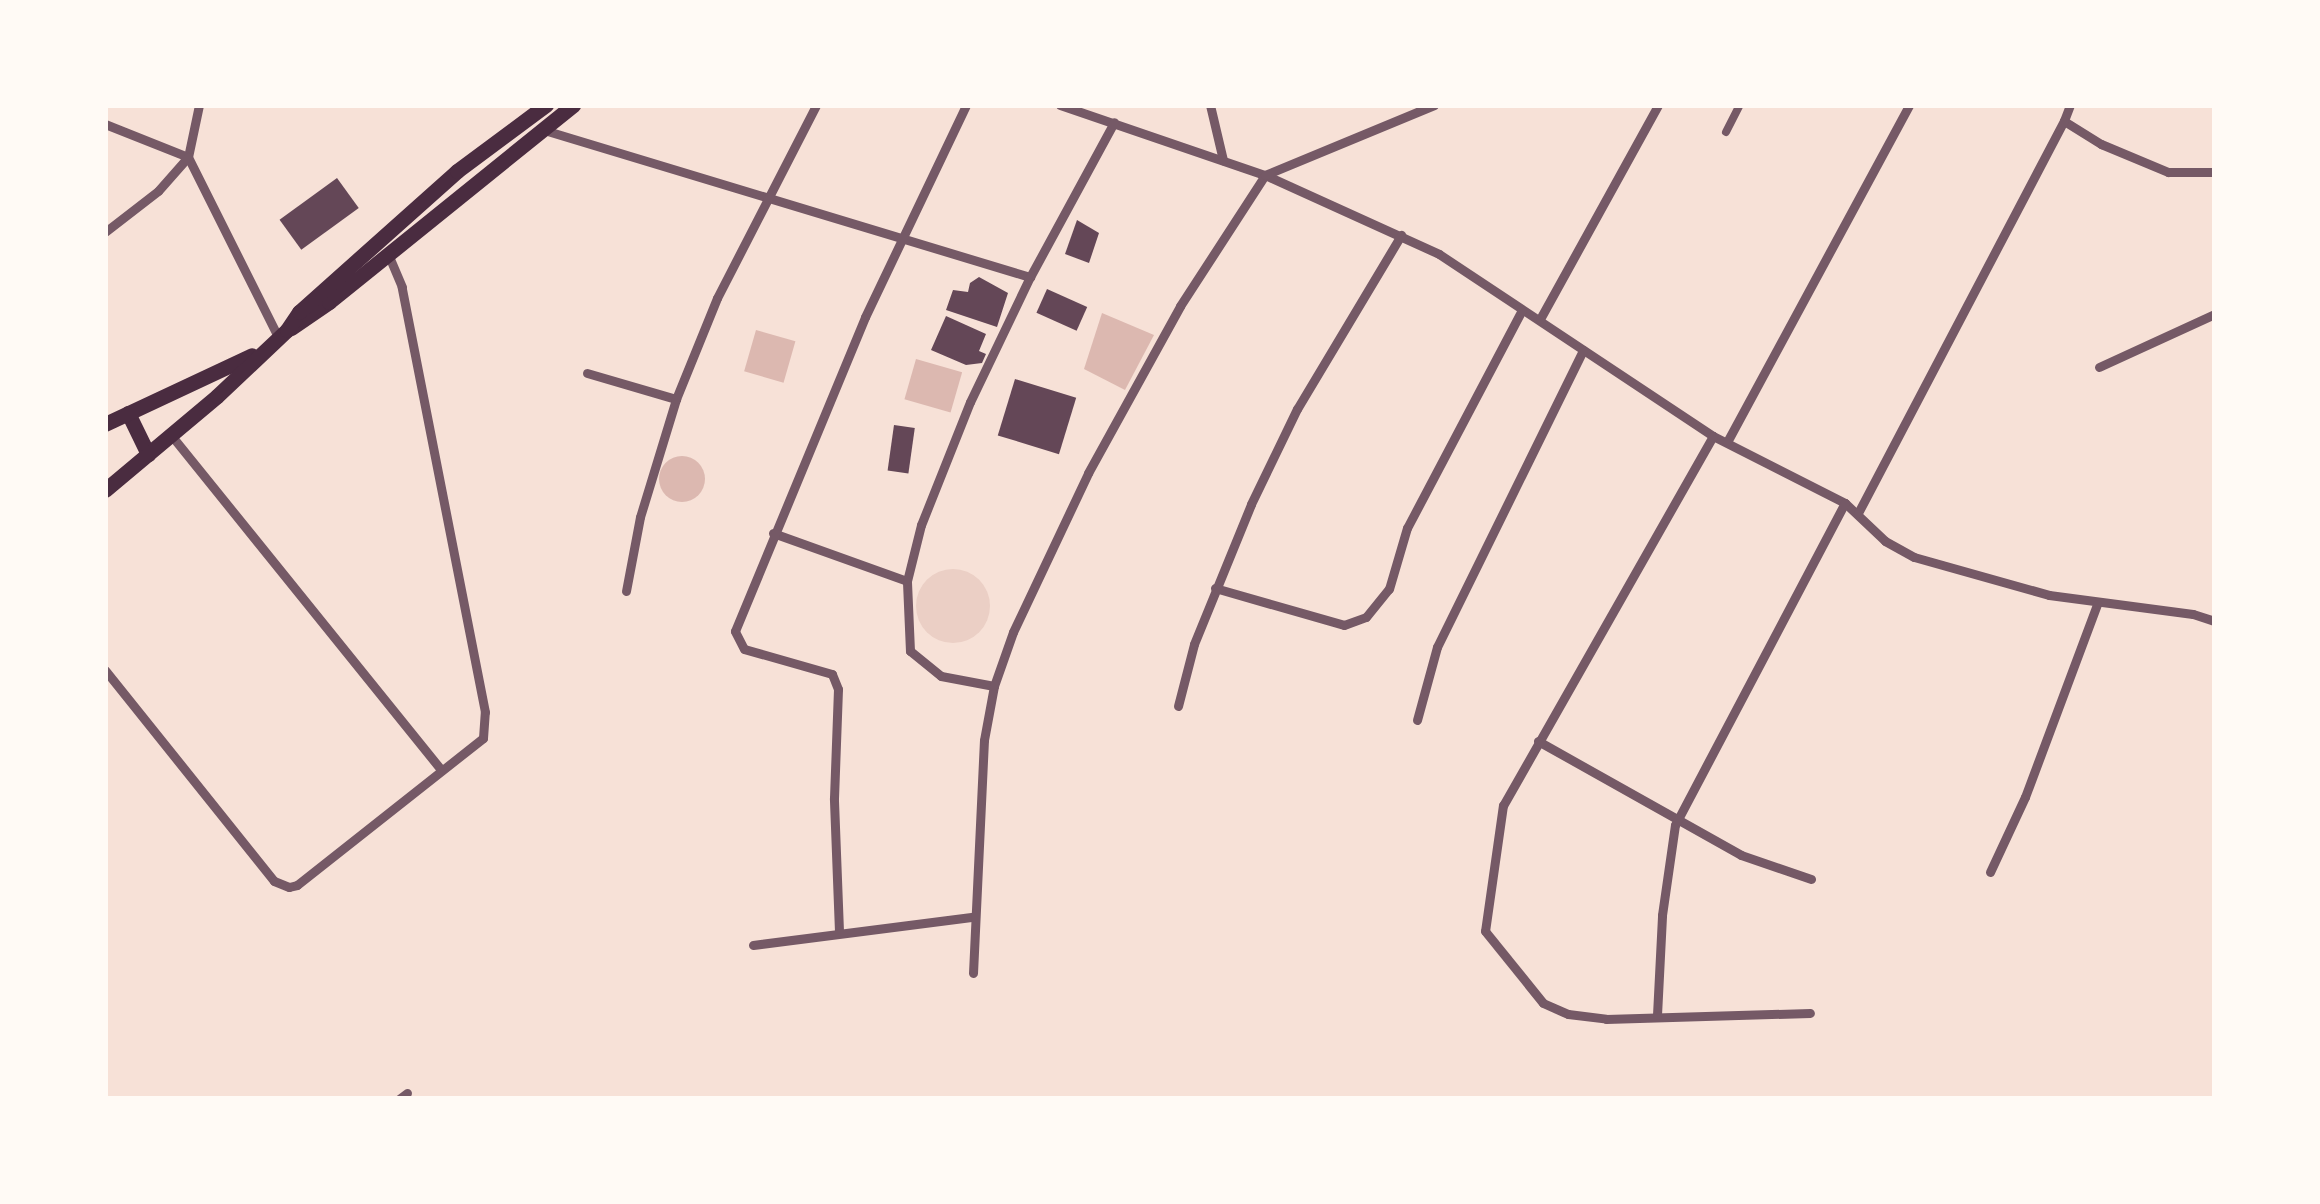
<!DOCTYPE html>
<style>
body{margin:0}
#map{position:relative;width:2320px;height:1204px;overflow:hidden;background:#f7e1d7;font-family:"Titillium Web",sans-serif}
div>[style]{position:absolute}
.green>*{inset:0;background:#ebcfc5}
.round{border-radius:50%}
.water>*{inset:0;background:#dcb8b0;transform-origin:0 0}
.building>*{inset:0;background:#644757;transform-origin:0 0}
.pedestrian>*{height:8px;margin:-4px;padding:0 4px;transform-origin:4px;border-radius:4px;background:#755966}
.minor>*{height:9px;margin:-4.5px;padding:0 4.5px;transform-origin:4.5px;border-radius:4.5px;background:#755966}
.primary>*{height:15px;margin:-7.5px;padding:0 7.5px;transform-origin:7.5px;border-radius:7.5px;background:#4a2c40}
span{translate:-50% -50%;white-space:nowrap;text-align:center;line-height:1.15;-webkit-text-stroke:9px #fffaf5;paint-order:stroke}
.frame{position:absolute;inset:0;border:108px solid #fffaf5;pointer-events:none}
</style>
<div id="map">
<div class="green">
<div class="round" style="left:916px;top:569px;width:74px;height:74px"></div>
</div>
<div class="water">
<div style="clip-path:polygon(1102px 313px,1154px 335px,1125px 390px,1084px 369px)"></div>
<div style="left:756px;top:330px;width:41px;height:43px;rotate:16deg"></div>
<div style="left:916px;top:359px;width:48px;height:42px;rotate:16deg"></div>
<div class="round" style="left:659px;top:456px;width:46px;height:46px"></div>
</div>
<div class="building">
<div style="left:337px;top:178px;width:37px;height:71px;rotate:54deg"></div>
<div style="clip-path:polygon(1077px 220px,1099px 233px,1089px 263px,1065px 254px)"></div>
<div style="clip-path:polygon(979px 277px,1008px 293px,997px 327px,946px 310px,953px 290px,968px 292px,970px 283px)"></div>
<div style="left:1047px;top:289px;width:44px;height:26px;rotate:24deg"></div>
<div style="clip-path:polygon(946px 316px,986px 334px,979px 351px,986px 354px,982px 363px,966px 365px,931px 350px)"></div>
<div style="left:1015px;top:379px;width:64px;height:59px;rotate:17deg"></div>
<div style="left:894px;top:425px;width:21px;height:46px;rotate:8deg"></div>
</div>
<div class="pedestrian">
<div style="left:1726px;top:132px;width:30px;rotate:-63deg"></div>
</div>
<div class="minor">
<div style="left:199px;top:105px;width:53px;rotate:101.9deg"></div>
<div style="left:188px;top:157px;width:201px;rotate:63.4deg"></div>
<div style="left:1060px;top:105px;width:217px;rotate:18.9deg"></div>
<div style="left:1265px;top:175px;width:191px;rotate:24.4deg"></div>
<div style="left:1439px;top:254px;width:329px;rotate:33.6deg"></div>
<div style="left:1713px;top:436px;width:148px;rotate:26.9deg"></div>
<div style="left:1845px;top:503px;width:55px;rotate:43.5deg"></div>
<div style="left:1885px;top:541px;width:33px;rotate:29deg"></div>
<div style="left:1914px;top:557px;width:140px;rotate:15.7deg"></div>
<div style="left:2049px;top:595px;width:145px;rotate:7.5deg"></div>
<div style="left:2193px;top:614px;width:23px;rotate:18deg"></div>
<div style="left:1210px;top:105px;width:57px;rotate:76.7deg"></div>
<div style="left:2070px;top:105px;width:17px;rotate:111deg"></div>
<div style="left:2064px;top:121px;width:44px;rotate:31.9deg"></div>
<div style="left:2101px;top:144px;width:73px;rotate:22.7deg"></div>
<div style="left:2168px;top:172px;width:47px"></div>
<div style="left:105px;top:124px;width:89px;rotate:21.7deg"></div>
<div style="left:188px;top:157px;width:45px;rotate:131.4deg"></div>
<div style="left:158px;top:191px;width:67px;rotate:142.3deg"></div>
<div style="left:544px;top:130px;width:508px;rotate:16.83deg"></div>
<div style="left:1540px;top:319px;width:244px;rotate:-61.1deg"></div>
<div style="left:2099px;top:367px;width:128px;rotate:-24.6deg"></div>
<div style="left:587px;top:373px;width:93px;rotate:16.3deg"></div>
<div style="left:171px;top:435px;width:430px;rotate:51.1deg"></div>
<div style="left:1713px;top:436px;width:425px;rotate:119.6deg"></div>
<div style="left:1503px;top:805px;width:127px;rotate:98.1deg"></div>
<div style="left:1485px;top:931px;width:92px;rotate:51.1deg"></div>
<div style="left:1543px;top:1003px;width:27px;rotate:24deg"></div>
<div style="left:1568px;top:1014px;width:38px;rotate:7deg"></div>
<div style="left:1606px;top:1019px;width:204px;rotate:-1.7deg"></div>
<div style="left:1727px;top:442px;width:383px;rotate:-61.6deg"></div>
<div style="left:1858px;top:513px;width:443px;rotate:-62.3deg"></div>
<div style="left:773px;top:533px;width:142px;rotate:19.7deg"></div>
<div style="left:1215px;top:588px;width:134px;rotate:16deg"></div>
<div style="left:1344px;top:625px;width:23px;rotate:-20deg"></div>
<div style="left:1366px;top:617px;width:36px;rotate:-51deg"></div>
<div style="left:1389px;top:589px;width:64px;rotate:-73.6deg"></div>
<div style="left:1407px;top:528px;width:246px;rotate:-62.2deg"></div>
<div style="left:626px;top:591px;width:75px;rotate:-79.3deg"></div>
<div style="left:640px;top:517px;width:123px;rotate:-73deg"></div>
<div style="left:676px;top:399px;width:109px;rotate:-67.9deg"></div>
<div style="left:717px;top:298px;width:217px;rotate:-62.8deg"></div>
<div style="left:105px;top:670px;width:270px;rotate:51.3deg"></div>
<div style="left:274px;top:881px;width:16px;rotate:22deg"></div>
<div style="left:289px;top:887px;width:8px;rotate:-14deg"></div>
<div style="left:297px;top:885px;width:237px;rotate:-38.3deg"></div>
<div style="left:483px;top:738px;width:26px;rotate:-86deg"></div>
<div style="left:485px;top:712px;width:433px;rotate:-101.1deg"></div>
<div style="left:402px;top:287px;width:36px;rotate:-113deg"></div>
<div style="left:994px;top:686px;width:54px;rotate:-169.3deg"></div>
<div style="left:941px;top:676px;width:40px;rotate:-141deg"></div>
<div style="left:910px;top:651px;width:70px;rotate:-92.5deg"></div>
<div style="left:907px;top:581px;width:58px;rotate:-76deg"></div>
<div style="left:921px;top:525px;width:132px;rotate:-68.3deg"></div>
<div style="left:970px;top:402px;width:139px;rotate:-64.4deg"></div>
<div style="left:1030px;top:277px;width:176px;rotate:-61.5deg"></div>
<div style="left:1178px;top:706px;width:64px;rotate:-75.5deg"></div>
<div style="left:1194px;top:644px;width:151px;rotate:-67.8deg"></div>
<div style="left:1251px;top:504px;width:106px;rotate:-64.2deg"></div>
<div style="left:1297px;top:409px;width:203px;rotate:-59.1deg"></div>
<div style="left:1417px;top:720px;width:76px;rotate:-74.7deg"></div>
<div style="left:1437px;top:647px;width:331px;rotate:-63.8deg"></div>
<div style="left:1538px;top:741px;width:233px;rotate:29.3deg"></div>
<div style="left:1741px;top:855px;width:74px;rotate:18.9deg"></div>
<div style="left:1990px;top:872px;width:83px;rotate:-65deg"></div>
<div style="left:2025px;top:797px;width:206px;rotate:-69.5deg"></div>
<div style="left:839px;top:931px;width:133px;rotate:-92.2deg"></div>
<div style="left:834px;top:798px;width:109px;rotate:-87.9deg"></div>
<div style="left:838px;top:689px;width:16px;rotate:-112deg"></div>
<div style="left:832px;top:674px;width:91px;rotate:-164.1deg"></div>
<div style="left:744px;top:649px;width:20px;rotate:-117deg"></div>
<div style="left:735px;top:631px;width:340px;rotate:-67.5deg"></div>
<div style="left:865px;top:317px;width:235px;rotate:-64.5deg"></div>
<div style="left:753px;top:945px;width:222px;rotate:-7.3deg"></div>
<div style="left:973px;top:973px;width:233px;rotate:-87.3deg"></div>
<div style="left:984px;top:740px;width:55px;rotate:-79.5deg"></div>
<div style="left:994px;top:686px;width:57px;rotate:-70.6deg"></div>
<div style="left:1013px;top:632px;width:176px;rotate:-64.7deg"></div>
<div style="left:1088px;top:473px;width:191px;rotate:-61.1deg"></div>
<div style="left:1180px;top:306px;width:156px;rotate:-57deg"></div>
<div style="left:1265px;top:175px;width:183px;rotate:-22.5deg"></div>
<div style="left:1657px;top:1015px;width:100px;rotate:-87.1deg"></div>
<div style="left:1662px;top:915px;width:91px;rotate:-81.8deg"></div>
<div style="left:1675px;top:825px;width:364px;rotate:-62.2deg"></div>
<div style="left:399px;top:1099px;width:10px;rotate:-37deg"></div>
</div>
<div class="primary">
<div style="left:291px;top:328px;width:46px;rotate:-34.4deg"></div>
<div style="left:329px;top:302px;width:314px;rotate:-38.9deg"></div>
<div style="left:128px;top:413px;width:46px;rotate:64deg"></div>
<div style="left:105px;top:424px;width:162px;rotate:-25.1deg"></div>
<div style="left:105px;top:490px;width:146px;rotate:-40deg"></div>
<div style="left:217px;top:396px;width:96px;rotate:-43.3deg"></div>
<div style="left:287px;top:330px;width:22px;rotate:-56deg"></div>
<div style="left:299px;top:312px;width:212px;rotate:-41.7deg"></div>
<div style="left:457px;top:171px;width:111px;rotate:-36.6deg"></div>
</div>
<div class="frame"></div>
</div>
